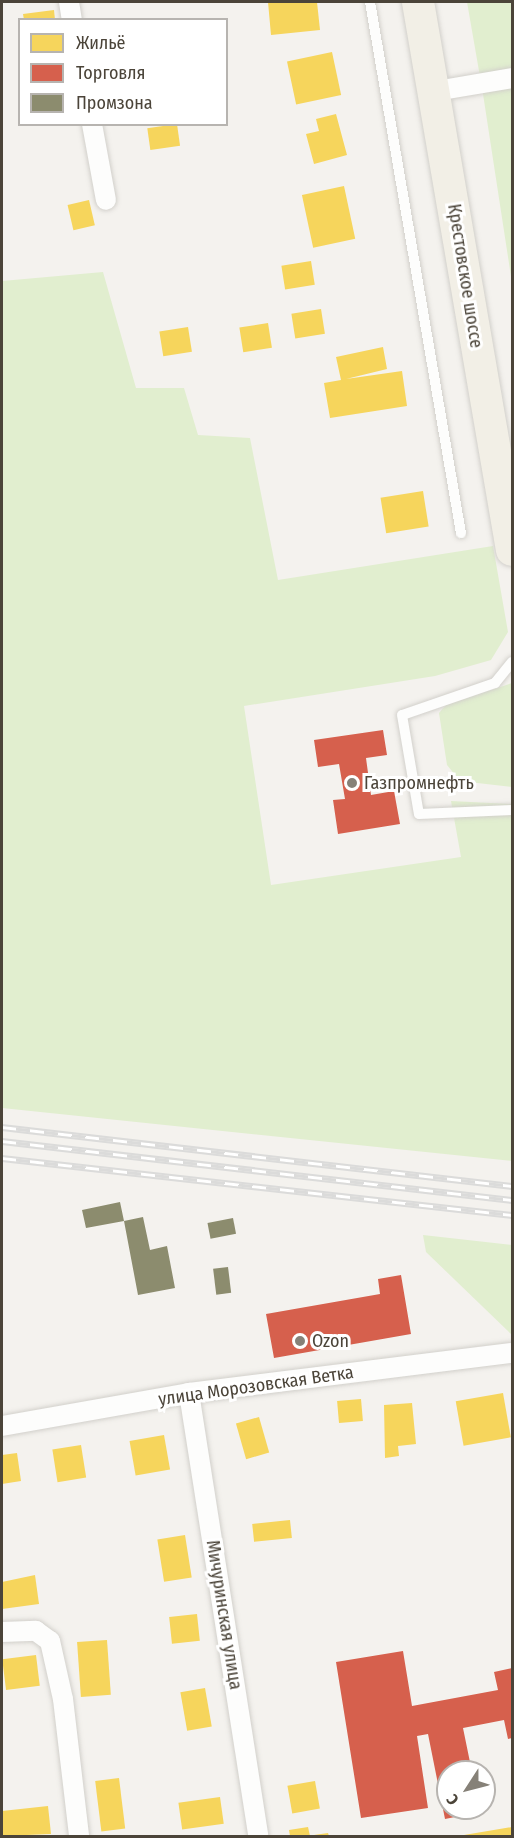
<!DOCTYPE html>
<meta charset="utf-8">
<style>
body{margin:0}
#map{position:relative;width:514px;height:1838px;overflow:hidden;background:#f4f2ee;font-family:"Fira Sans Condensed",sans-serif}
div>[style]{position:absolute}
.green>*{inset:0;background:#e1eecf}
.homes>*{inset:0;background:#f6d55c;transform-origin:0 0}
.shops>*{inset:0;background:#d6604d}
.industry>*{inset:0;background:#8c8c6e;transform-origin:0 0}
.roads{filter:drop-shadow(0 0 2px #d2d0cb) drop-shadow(0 0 2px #d2d0cb)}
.service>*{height:10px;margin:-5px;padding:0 5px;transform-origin:5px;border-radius:5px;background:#fdfdfc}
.minor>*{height:20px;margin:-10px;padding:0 10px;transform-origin:10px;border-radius:10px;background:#fdfdfc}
.primary>*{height:32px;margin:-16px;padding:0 16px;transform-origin:16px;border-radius:16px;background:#f2efe6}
.rail>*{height:7px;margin-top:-3.5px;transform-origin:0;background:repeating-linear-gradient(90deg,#fff 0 14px,#dbdbda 0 28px);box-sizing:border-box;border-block:2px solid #dbdbda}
.dots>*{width:16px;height:16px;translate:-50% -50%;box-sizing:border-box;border:3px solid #fff;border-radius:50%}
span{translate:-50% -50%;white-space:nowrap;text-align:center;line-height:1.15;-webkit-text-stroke:6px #fff;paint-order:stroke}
.street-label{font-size:18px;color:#4b4439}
.poi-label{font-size:18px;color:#4b4439}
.left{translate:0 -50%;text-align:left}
.frame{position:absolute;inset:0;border:3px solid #4b4439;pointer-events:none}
.legend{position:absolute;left:18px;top:18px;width:210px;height:108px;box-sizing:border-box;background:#fff;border:2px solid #b7b4b0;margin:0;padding:8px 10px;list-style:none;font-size:18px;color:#4b4439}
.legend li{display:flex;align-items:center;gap:12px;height:30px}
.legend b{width:30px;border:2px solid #b7b4b0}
.north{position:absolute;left:436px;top:1760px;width:60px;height:60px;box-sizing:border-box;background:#fff;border:2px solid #b7b4b0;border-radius:50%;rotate:234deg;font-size:16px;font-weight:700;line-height:24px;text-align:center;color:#4b4439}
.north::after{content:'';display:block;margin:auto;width:21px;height:27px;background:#868178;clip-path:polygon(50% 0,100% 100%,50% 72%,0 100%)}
</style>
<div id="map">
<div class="green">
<div style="clip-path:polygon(467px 2px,512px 2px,512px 283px,483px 94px)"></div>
<div style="clip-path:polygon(103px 272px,136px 388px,184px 388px,198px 435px,250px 438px,278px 580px,493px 546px,508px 632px,491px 660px,435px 676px,244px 706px,271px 885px,461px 857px,451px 801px,512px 804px,512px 1161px,2px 1108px,2px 281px)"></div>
<div style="clip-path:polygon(512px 683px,512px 787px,460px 781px,447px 765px,439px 713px,446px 705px)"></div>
<div style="clip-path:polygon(423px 1235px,512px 1245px,512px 1335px,426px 1252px)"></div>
</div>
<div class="homes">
<div style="clip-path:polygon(268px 2px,317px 2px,320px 30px,271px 35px)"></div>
<div style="clip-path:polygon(54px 10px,55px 20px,24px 20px,23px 14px)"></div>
<div style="left:332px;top:52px;width:44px;height:46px;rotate:78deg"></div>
<div style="clip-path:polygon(336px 114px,347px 155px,314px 164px,306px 134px,319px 131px,316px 119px)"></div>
<div style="left:177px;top:124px;width:22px;height:30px;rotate:82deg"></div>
<div style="left:344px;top:186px;width:54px;height:43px;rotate:78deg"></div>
<div style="left:89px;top:200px;width:26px;height:22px;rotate:77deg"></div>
<div style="left:311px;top:261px;width:24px;height:30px;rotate:81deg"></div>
<div style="left:321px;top:309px;width:25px;height:30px;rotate:81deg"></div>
<div style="left:268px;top:323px;width:25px;height:29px;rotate:81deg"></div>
<div style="left:188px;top:327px;width:25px;height:29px;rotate:81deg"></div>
<div style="clip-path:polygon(383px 347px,387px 369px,346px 379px,402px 371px,407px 406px,330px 418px,324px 383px,341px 380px,336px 357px)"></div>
<div style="left:423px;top:491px;width:36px;height:43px;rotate:81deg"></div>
<div style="left:503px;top:1393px;width:45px;height:48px;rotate:80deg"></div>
<div style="left:361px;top:1399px;width:22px;height:24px;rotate:85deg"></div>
<div style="clip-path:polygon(412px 1403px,416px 1444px,398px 1446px,399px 1456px,385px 1458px,384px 1405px)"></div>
<div style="left:259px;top:1417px;width:37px;height:24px;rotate:74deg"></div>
<div style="left:164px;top:1435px;width:35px;height:35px;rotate:80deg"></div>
<div style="left:81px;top:1445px;width:33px;height:29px;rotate:81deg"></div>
<div style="clip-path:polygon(17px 1453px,21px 1481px,2px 1484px,2px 1455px)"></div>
<div style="left:290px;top:1520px;width:18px;height:38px;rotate:84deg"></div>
<div style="left:185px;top:1535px;width:43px;height:28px;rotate:81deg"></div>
<div style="clip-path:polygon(35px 1575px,39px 1604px,2px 1609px,2px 1582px)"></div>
<div style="left:197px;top:1614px;width:27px;height:28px;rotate:84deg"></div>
<div style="left:107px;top:1640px;width:55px;height:30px;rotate:86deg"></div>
<div style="left:36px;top:1655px;width:31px;height:34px;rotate:83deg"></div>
<div style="left:205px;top:1688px;width:39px;height:25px;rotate:80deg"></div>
<div style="left:119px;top:1778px;width:51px;height:24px;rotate:83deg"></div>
<div style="left:315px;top:1781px;width:28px;height:28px;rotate:80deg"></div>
<div style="left:220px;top:1797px;width:27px;height:42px;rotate:82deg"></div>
<div style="clip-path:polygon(48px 1806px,51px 1834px,2px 1836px,2px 1811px)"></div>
<div style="clip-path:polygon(308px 1827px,310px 1836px,290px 1836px,289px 1830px)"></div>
<div style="clip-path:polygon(512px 1827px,512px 1836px,464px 1836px,464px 1835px)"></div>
<div style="clip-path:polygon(328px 1833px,329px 1836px,314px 1836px,314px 1835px)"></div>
</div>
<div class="shops">
<div style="clip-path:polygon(383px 730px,387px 755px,366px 758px,371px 795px,394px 791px,400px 824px,338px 834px,333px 800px,345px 799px,339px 764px,318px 767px,314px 740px)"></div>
<div style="clip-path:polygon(401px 1275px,411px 1334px,274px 1358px,266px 1314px,380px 1294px,378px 1279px)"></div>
<div style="clip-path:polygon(403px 1651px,412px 1706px,498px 1690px,494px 1672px,512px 1668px,512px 1738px,508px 1739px,504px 1720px,463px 1728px,472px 1772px,448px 1772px,448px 1808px,479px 1808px,480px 1812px,445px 1819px,428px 1734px,417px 1736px,428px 1808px,361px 1818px,336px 1662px)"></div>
</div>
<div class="industry">
<div style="clip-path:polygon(120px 1202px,124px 1221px,143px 1217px,150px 1250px,167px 1246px,175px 1288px,138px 1295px,124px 1221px,86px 1228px,82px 1210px)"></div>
<div style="left:233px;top:1218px;width:16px;height:26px;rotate:79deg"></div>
<div style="left:228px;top:1267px;width:26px;height:15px;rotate:83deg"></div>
</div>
<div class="roads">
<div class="service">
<div style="left:370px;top:2px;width:539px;rotate:80.28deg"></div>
<div style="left:512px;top:662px;width:27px;rotate:129deg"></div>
<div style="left:495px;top:683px;width:98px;rotate:161deg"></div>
<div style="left:402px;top:715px;width:100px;rotate:80.3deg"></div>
<div style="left:419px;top:814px;width:93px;rotate:-2.5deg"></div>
</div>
<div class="minor">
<div style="left:69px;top:2px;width:18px;rotate:81deg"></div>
<div style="left:436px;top:91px;width:77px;rotate:-9.7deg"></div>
<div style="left:92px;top:124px;width:77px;rotate:79.6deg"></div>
<div style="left:189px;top:1393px;width:448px;rotate:81.1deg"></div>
<div style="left:2px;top:1426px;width:190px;rotate:-10deg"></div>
<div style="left:189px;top:1393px;width:325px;rotate:-7.1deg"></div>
<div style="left:2px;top:1632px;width:34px;rotate:-2deg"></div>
<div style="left:36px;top:1631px;width:17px;rotate:36deg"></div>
<div style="left:50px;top:1641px;width:59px;rotate:77.4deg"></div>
<div style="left:63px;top:1699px;width:138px;rotate:83.3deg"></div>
</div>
<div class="primary">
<div style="left:418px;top:2px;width:556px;rotate:80.27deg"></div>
</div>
</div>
<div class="rail">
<div style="left:2px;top:1127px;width:513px;rotate:6.6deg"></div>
<div style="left:2px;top:1141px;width:513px;rotate:6.6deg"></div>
<div style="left:2px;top:1158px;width:513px;rotate:6.38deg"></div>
</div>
<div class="dots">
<div style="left:352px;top:783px;background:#868178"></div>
<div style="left:300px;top:1341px;background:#868178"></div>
</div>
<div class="street-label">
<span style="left:465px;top:276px;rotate:81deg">Крестовское шоссе</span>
<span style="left:256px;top:1386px;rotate:-8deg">улица Морозовская Ветка</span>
<span style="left:224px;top:1615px;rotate:81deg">Мичуринская улица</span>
</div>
<div class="poi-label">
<span class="left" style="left:364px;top:783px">Газпромнефть</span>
<span class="left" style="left:312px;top:1341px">Ozon</span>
</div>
<div class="frame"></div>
<ul class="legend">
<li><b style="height:16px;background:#f6d55c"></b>Жильё</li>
<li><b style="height:16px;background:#d6604d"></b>Торговля</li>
<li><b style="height:16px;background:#8c8c6e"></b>Промзона</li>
</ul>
<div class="north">С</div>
</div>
